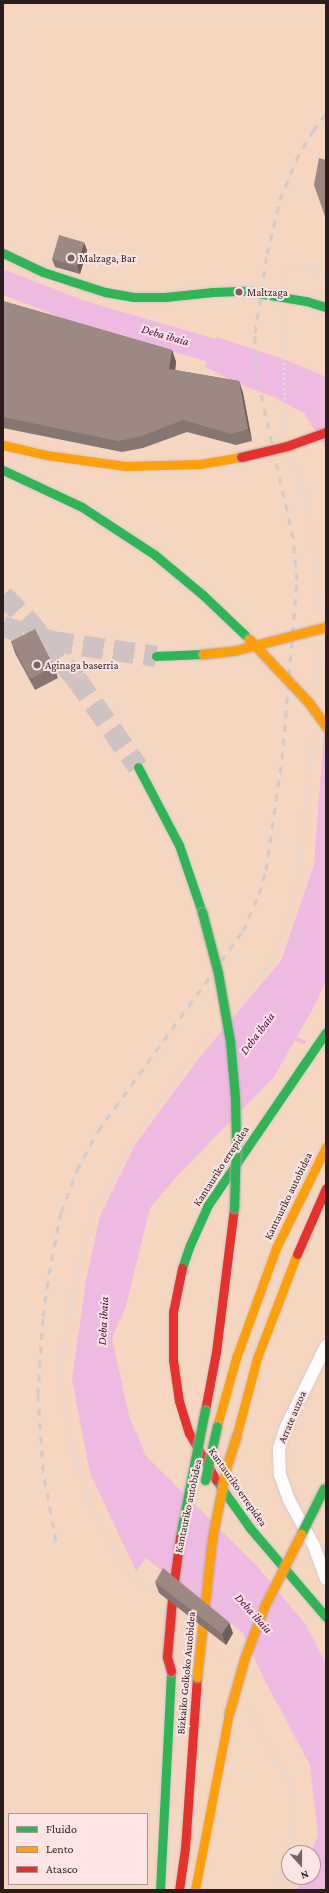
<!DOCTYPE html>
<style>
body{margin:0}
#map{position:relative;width:329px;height:1893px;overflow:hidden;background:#f8ebeb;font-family:"Crimson Pro",serif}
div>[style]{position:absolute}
.green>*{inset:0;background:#f5d6c0}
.water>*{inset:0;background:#eebae1}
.stream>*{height:4px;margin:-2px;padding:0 2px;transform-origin:2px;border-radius:2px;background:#eebae1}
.river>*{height:24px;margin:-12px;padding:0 12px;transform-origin:12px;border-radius:12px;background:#eebae1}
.highway-tunnel>*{height:21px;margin-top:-10.5px;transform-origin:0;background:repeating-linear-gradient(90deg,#cfc2c2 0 21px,transparent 0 31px)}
.path>*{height:2.5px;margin-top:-1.25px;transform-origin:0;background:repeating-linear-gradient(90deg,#dedada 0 2px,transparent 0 5px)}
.roads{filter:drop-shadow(0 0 1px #d6c9c9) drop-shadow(0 0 1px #d6c9c9)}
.street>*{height:12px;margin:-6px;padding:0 6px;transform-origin:6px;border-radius:6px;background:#fefcfc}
.fast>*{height:9px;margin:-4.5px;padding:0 4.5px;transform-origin:4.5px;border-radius:4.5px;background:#30b455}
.slow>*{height:9px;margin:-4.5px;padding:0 4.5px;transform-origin:4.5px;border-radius:4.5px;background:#ff9f0a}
.jam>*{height:9px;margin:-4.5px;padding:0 4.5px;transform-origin:4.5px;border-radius:4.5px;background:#e5322d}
.rail>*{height:3px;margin-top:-1.5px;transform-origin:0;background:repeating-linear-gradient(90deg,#d0cccc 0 7px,transparent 0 14px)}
.path-bridge>*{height:2.5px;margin-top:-1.25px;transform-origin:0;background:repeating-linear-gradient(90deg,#dedada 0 2px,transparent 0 5px)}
.bridges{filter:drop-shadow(0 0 1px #b9a7ac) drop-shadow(0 0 1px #b9a7ac)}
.fast-bridge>*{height:9px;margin:-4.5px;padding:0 4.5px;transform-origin:4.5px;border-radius:4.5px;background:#30b455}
.slow-bridge>*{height:9px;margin:-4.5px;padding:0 4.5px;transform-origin:4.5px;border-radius:4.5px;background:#ff9f0a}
.jam-bridge>*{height:9px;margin:-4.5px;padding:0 4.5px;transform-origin:4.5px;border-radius:4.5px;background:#e5322d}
.wall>*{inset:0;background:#867671}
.shaded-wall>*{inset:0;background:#6d605c}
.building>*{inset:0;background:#9c8983;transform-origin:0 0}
.dots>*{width:11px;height:11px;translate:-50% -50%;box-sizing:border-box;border:2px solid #fee5e5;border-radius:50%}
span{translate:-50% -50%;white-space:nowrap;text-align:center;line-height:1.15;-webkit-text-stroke:4px #fee5e5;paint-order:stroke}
.poi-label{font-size:11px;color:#2b1c1d}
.left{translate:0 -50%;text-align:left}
.street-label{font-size:11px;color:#2b1c1d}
.water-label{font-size:12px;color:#52004a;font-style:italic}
.frame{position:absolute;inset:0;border:4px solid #2b1c1d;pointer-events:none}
.legend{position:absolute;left:8px;top:1813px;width:140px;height:72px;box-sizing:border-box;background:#fee5e5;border:1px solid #aa9595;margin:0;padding:5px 7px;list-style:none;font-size:12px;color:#2b1c1d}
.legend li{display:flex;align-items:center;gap:8px;height:20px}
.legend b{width:20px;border:1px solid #aa9595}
.north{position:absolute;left:281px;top:1845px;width:40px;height:40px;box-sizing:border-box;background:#fee5e5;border:1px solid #aa9595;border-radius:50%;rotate:159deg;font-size:11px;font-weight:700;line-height:16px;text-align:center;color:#2b1c1d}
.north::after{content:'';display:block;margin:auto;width:14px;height:18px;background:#736465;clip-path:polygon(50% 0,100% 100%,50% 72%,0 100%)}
</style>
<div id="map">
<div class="green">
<div style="clip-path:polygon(evenodd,3px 3px,326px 3px,326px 1890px,3px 1890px,3px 3px,9px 1814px,147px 1814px,147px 1884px,9px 1884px,9px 1814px,3px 3px,289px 1853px,313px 1853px,313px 1877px,289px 1877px,289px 1853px)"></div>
</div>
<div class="water">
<div style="clip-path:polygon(217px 337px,286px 360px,326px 377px,326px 448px,304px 413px,274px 397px,239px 384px,205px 367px)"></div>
<div style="clip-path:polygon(326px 706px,326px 981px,316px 1003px,274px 1077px,177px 1176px,150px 1208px,125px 1309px,112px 1338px,129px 1416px,146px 1456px,255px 1564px,306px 1625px,326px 1664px,326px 1890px,297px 1890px,303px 1877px,313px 1877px,313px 1853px,311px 1853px,318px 1835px,310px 1765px,264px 1679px,243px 1633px,146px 1558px,136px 1571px,90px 1473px,72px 1379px,86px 1281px,100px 1216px,135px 1145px,199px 1058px,281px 961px,314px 865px)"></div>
</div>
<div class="stream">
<div style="left:291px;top:1037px;width:14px;rotate:21deg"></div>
</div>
<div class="river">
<div style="left:3px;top:282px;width:83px;rotate:21.3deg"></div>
<div style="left:80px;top:312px;width:169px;rotate:16.2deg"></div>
</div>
<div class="highway-tunnel">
<div style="left:3px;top:595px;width:33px;rotate:45deg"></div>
<div style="left:26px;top:618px;width:78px;rotate:50.2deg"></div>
<div style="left:76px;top:678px;width:108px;rotate:55.1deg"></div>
<div style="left:3px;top:626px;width:51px;rotate:17deg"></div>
<div style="left:52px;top:641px;width:105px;rotate:8.2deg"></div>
</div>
<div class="path">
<div style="left:282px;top:278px;width:6px;rotate:-81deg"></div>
<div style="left:283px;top:272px;width:6px;rotate:-45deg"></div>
<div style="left:287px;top:268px;width:8px;rotate:-23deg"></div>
<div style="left:294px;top:265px;width:33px;rotate:14deg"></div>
<div style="left:293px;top:460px;width:47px;rotate:71.6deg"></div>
<div style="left:308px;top:505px;width:82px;rotate:82.3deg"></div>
<div style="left:319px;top:586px;width:25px;rotate:88deg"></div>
<div style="left:317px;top:687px;width:43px;rotate:-86deg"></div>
<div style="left:240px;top:1003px;width:37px;rotate:-52deg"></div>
<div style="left:263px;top:974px;width:29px;rotate:-59deg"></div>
<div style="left:278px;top:949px;width:34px;rotate:-71deg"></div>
<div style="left:289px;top:917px;width:30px;rotate:-76deg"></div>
<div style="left:296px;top:888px;width:31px;rotate:-81deg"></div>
<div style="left:301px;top:857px;width:121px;rotate:-84.8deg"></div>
<div style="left:156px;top:1592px;width:27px;rotate:-146deg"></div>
<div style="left:134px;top:1577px;width:18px;rotate:-133deg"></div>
<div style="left:122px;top:1564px;width:41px;rotate:-122.2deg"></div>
<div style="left:100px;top:1529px;width:43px;rotate:-110.6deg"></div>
<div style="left:85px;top:1489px;width:47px;rotate:-107.3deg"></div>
<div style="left:71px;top:1444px;width:36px;rotate:-100deg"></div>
<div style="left:65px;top:1409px;width:34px;rotate:-97deg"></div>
<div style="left:61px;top:1375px;width:34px;rotate:-85deg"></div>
<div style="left:64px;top:1341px;width:94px;rotate:-78.9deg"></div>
<div style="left:82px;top:1249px;width:44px;rotate:-72.8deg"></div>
<div style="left:95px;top:1207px;width:90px;rotate:-59.1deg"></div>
<div style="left:141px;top:1130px;width:61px;rotate:-56.3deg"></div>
<div style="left:175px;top:1079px;width:59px;rotate:-51.2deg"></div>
<div style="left:217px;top:1648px;width:17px;rotate:62deg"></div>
<div style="left:249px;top:1706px;width:37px;rotate:64deg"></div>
<div style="left:265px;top:1739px;width:41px;rotate:59deg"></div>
<div style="left:286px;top:1774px;width:23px;rotate:70deg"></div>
<div style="left:294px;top:1796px;width:17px;rotate:90deg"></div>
<div style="left:294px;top:1813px;width:51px;rotate:99.1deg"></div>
<div style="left:286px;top:1863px;width:29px;rotate:110deg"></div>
</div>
<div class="roads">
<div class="street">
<div style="left:326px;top:1346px;width:90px;rotate:116.3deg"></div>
<div style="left:286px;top:1427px;width:23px;rotate:108deg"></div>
<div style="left:279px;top:1449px;width:26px;rotate:88deg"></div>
<div style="left:280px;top:1475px;width:27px;rotate:70deg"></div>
<div style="left:289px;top:1500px;width:52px;rotate:61.5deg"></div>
<div style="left:314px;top:1546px;width:35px;rotate:70deg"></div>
</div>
<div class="fast">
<div style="left:3px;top:253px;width:44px;rotate:25.4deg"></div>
<div style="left:43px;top:272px;width:65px;rotate:17.9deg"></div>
<div style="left:105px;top:292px;width:29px;rotate:10deg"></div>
<div style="left:134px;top:297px;width:31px"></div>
<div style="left:165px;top:297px;width:48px;rotate:-5.9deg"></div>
<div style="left:213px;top:292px;width:33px;rotate:-2deg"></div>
<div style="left:246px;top:291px;width:61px;rotate:9.5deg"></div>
<div style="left:306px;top:301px;width:21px;rotate:17deg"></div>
<div style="left:3px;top:470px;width:87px;rotate:25.1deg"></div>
<div style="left:82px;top:507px;width:87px;rotate:33.3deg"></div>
<div style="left:155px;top:555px;width:62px;rotate:39.8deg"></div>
<div style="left:203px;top:595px;width:58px;rotate:43.6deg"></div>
<div style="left:156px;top:656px;width:47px;rotate:-2.4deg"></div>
<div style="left:138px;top:767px;width:88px;rotate:62.3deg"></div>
<div style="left:179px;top:845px;width:71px;rotate:71.1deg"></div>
<div style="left:182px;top:1268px;width:24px;rotate:-71deg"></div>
<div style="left:190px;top:1245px;width:44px;rotate:-65.8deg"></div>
<div style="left:208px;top:1205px;width:209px;rotate:-55.7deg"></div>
<div style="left:216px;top:1480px;width:59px;rotate:54.7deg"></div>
<div style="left:250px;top:1528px;width:117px;rotate:49.5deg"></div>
<div style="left:160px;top:1890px;width:219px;rotate:-87.1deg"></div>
</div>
<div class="slow">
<div style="left:3px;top:445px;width:44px;rotate:13.1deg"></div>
<div style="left:46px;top:455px;width:80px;rotate:7.9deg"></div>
<div style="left:125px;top:466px;width:75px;rotate:-1.5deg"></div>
<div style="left:200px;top:464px;width:42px;rotate:-9.7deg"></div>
<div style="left:217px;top:1426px;width:71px;rotate:-74.4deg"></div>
<div style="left:236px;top:1358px;width:117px;rotate:-70deg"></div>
<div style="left:276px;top:1248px;width:113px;rotate:-63.7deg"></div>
<div style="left:236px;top:1437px;width:82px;rotate:-75.1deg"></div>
<div style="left:257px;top:1358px;width:111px;rotate:-69deg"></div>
<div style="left:195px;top:1890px;width:180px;rotate:-79.1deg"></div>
</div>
<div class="jam">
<div style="left:297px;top:1254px;width:72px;rotate:-66.3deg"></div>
<div style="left:182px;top:1268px;width:45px;rotate:101.6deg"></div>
<div style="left:173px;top:1312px;width:48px;rotate:90deg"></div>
<div style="left:173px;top:1360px;width:41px;rotate:81.7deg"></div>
<div style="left:179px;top:1401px;width:34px;rotate:73deg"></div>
<div style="left:189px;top:1433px;width:54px;rotate:60.1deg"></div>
<div style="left:205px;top:1410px;width:59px;rotate:-79.3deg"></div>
<div style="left:216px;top:1352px;width:145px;rotate:-82.9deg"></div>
<div style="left:179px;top:1890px;width:42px;rotate:-81.9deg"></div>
<div style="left:185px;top:1848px;width:171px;rotate:-86deg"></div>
</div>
</div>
<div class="rail">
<div style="left:56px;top:1541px;width:71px;rotate:-100.5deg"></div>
<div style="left:43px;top:1471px;width:76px;rotate:-93.8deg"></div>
<div style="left:38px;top:1395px;width:79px;rotate:-86.4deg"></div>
<div style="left:43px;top:1316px;width:42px;rotate:-81.9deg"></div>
<div style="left:49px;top:1274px;width:63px;rotate:-79deg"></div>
<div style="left:61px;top:1212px;width:45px;rotate:-69.1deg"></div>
<div style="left:77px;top:1170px;width:44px;rotate:-61.7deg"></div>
<div style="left:98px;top:1131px;width:247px;rotate:-54.1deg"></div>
<div style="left:243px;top:931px;width:40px;rotate:-66.6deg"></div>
<div style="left:259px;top:894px;width:25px;rotate:-74deg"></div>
<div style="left:266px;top:870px;width:112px;rotate:-81.8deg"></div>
<div style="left:282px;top:759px;width:180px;rotate:-85.2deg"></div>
<div style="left:297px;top:580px;width:42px;rotate:-95.4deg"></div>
<div style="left:293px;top:538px;width:171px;rotate:-102.5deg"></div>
<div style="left:256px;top:371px;width:38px;rotate:-92deg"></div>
<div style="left:255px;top:333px;width:80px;rotate:-81.4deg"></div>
<div style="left:267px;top:254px;width:56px;rotate:-76.5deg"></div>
<div style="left:280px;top:200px;width:43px;rotate:-68.2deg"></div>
<div style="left:296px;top:160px;width:34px;rotate:-60deg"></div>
<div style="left:313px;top:131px;width:22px;rotate:-54deg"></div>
</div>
<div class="path-bridge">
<div style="left:282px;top:278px;width:151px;rotate:88.5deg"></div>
</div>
<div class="bridges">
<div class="fast-bridge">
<div style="left:202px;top:912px;width:63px;rotate:75.3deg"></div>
<div style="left:218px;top:973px;width:69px;rotate:80deg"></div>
<div style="left:230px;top:1041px;width:56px;rotate:84.9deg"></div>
<div style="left:235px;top:1097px;width:45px;rotate:88.7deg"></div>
<div style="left:236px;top:1142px;width:66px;rotate:91.7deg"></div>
<div style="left:205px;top:1480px;width:55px;rotate:-77.5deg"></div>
<div style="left:301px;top:1534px;width:51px;rotate:-63.4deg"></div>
<div style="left:180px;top:1537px;width:129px;rotate:-78.9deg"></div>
</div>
<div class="slow-bridge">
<div style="left:249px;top:639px;width:88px;rotate:46.8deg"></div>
<div style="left:309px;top:703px;width:29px;rotate:54deg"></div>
<div style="left:203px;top:654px;width:30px;rotate:-6deg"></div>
<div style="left:233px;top:651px;width:96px;rotate:-14.5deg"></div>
<div style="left:197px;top:1677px;width:139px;rotate:-83.8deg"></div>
<div style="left:212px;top:1539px;width:72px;rotate:-78.8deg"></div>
<div style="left:226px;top:1468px;width:33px;rotate:-72deg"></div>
<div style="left:229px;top:1713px;width:58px;rotate:-74.1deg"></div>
<div style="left:245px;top:1657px;width:56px;rotate:-69deg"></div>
<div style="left:265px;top:1605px;width:80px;rotate:-63.1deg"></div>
</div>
<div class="jam-bridge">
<div style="left:241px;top:457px;width:47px;rotate:-13.4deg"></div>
<div style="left:287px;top:446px;width:41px;rotate:-19.7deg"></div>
<div style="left:171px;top:1671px;width:15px;rotate:-106deg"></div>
<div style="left:167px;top:1657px;width:68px;rotate:-85deg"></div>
<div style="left:173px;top:1589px;width:52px;rotate:-82.3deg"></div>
</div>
</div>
<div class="wall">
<div style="clip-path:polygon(87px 250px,80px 274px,55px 267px,52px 259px)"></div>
<div style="clip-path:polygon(3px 301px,172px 350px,176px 362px,175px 370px,239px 381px,243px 393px,252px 441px,236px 445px,187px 432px,143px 448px,122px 452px,3px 428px)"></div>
<div style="clip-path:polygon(11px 641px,54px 667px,58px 678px,35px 690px,15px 653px)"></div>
<div style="clip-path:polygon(155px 1582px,233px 1633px,226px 1645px,159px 1593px)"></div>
</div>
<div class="shaded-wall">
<div style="clip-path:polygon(84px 242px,87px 250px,80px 274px,77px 266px)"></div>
<div style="clip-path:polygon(172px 350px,176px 362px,174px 380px,169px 369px)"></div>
<div style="clip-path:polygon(239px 381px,243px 393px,252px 441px,248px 429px)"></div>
<div style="clip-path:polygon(229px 1622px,233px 1633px,226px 1645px,222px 1634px)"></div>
</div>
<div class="building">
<div style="clip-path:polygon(319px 158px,326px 160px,326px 219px,314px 185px)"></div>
<div style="left:59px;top:235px;width:26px;height:25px;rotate:16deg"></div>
<div style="clip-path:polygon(3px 301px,172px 350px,169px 369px,239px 381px,248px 429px,231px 434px,183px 420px,139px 437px,118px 441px,3px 417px)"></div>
<div style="left:35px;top:629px;width:42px;height:27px;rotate:63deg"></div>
<div style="clip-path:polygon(163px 1568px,229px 1622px,222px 1634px,155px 1582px)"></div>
</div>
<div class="dots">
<div style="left:71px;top:258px;background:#736465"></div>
<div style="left:239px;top:292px;background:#736465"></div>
<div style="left:37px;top:665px;background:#736465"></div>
</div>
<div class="poi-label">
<span class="left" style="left:79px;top:258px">Malzaga, Bar</span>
<span class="left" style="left:247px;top:292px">Maltzaga</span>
<span class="left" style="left:45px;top:665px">Aginaga baserria</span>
</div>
<div class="street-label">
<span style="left:221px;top:1166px;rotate:-57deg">Kantauriko errepidea</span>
<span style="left:288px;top:1196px;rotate:-64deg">Kantauriko autobidea</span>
<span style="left:292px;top:1417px;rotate:-67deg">Arrate auzoa</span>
<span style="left:238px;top:1487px;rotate:55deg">Kantauriko errepidea</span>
<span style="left:188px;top:1506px;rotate:-78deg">Kantauriko autobidea</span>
<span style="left:186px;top:1673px;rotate:-85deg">Bizkaiko Golkoko Autobidea</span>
</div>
<div class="water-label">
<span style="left:165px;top:336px;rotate:16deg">Deba ibaia</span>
<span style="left:258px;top:1034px;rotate:-53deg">Deba ibaia</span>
<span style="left:104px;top:1321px;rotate:-87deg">Deba ibaia</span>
<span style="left:253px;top:1614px;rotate:48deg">Deba ibaia</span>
</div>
<div class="frame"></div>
<ul class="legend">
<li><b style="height:5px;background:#30b455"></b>Fluido</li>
<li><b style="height:5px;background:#ff9f0a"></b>Lento</li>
<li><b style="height:5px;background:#e5322d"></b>Atasco</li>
</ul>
<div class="north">N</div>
</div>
